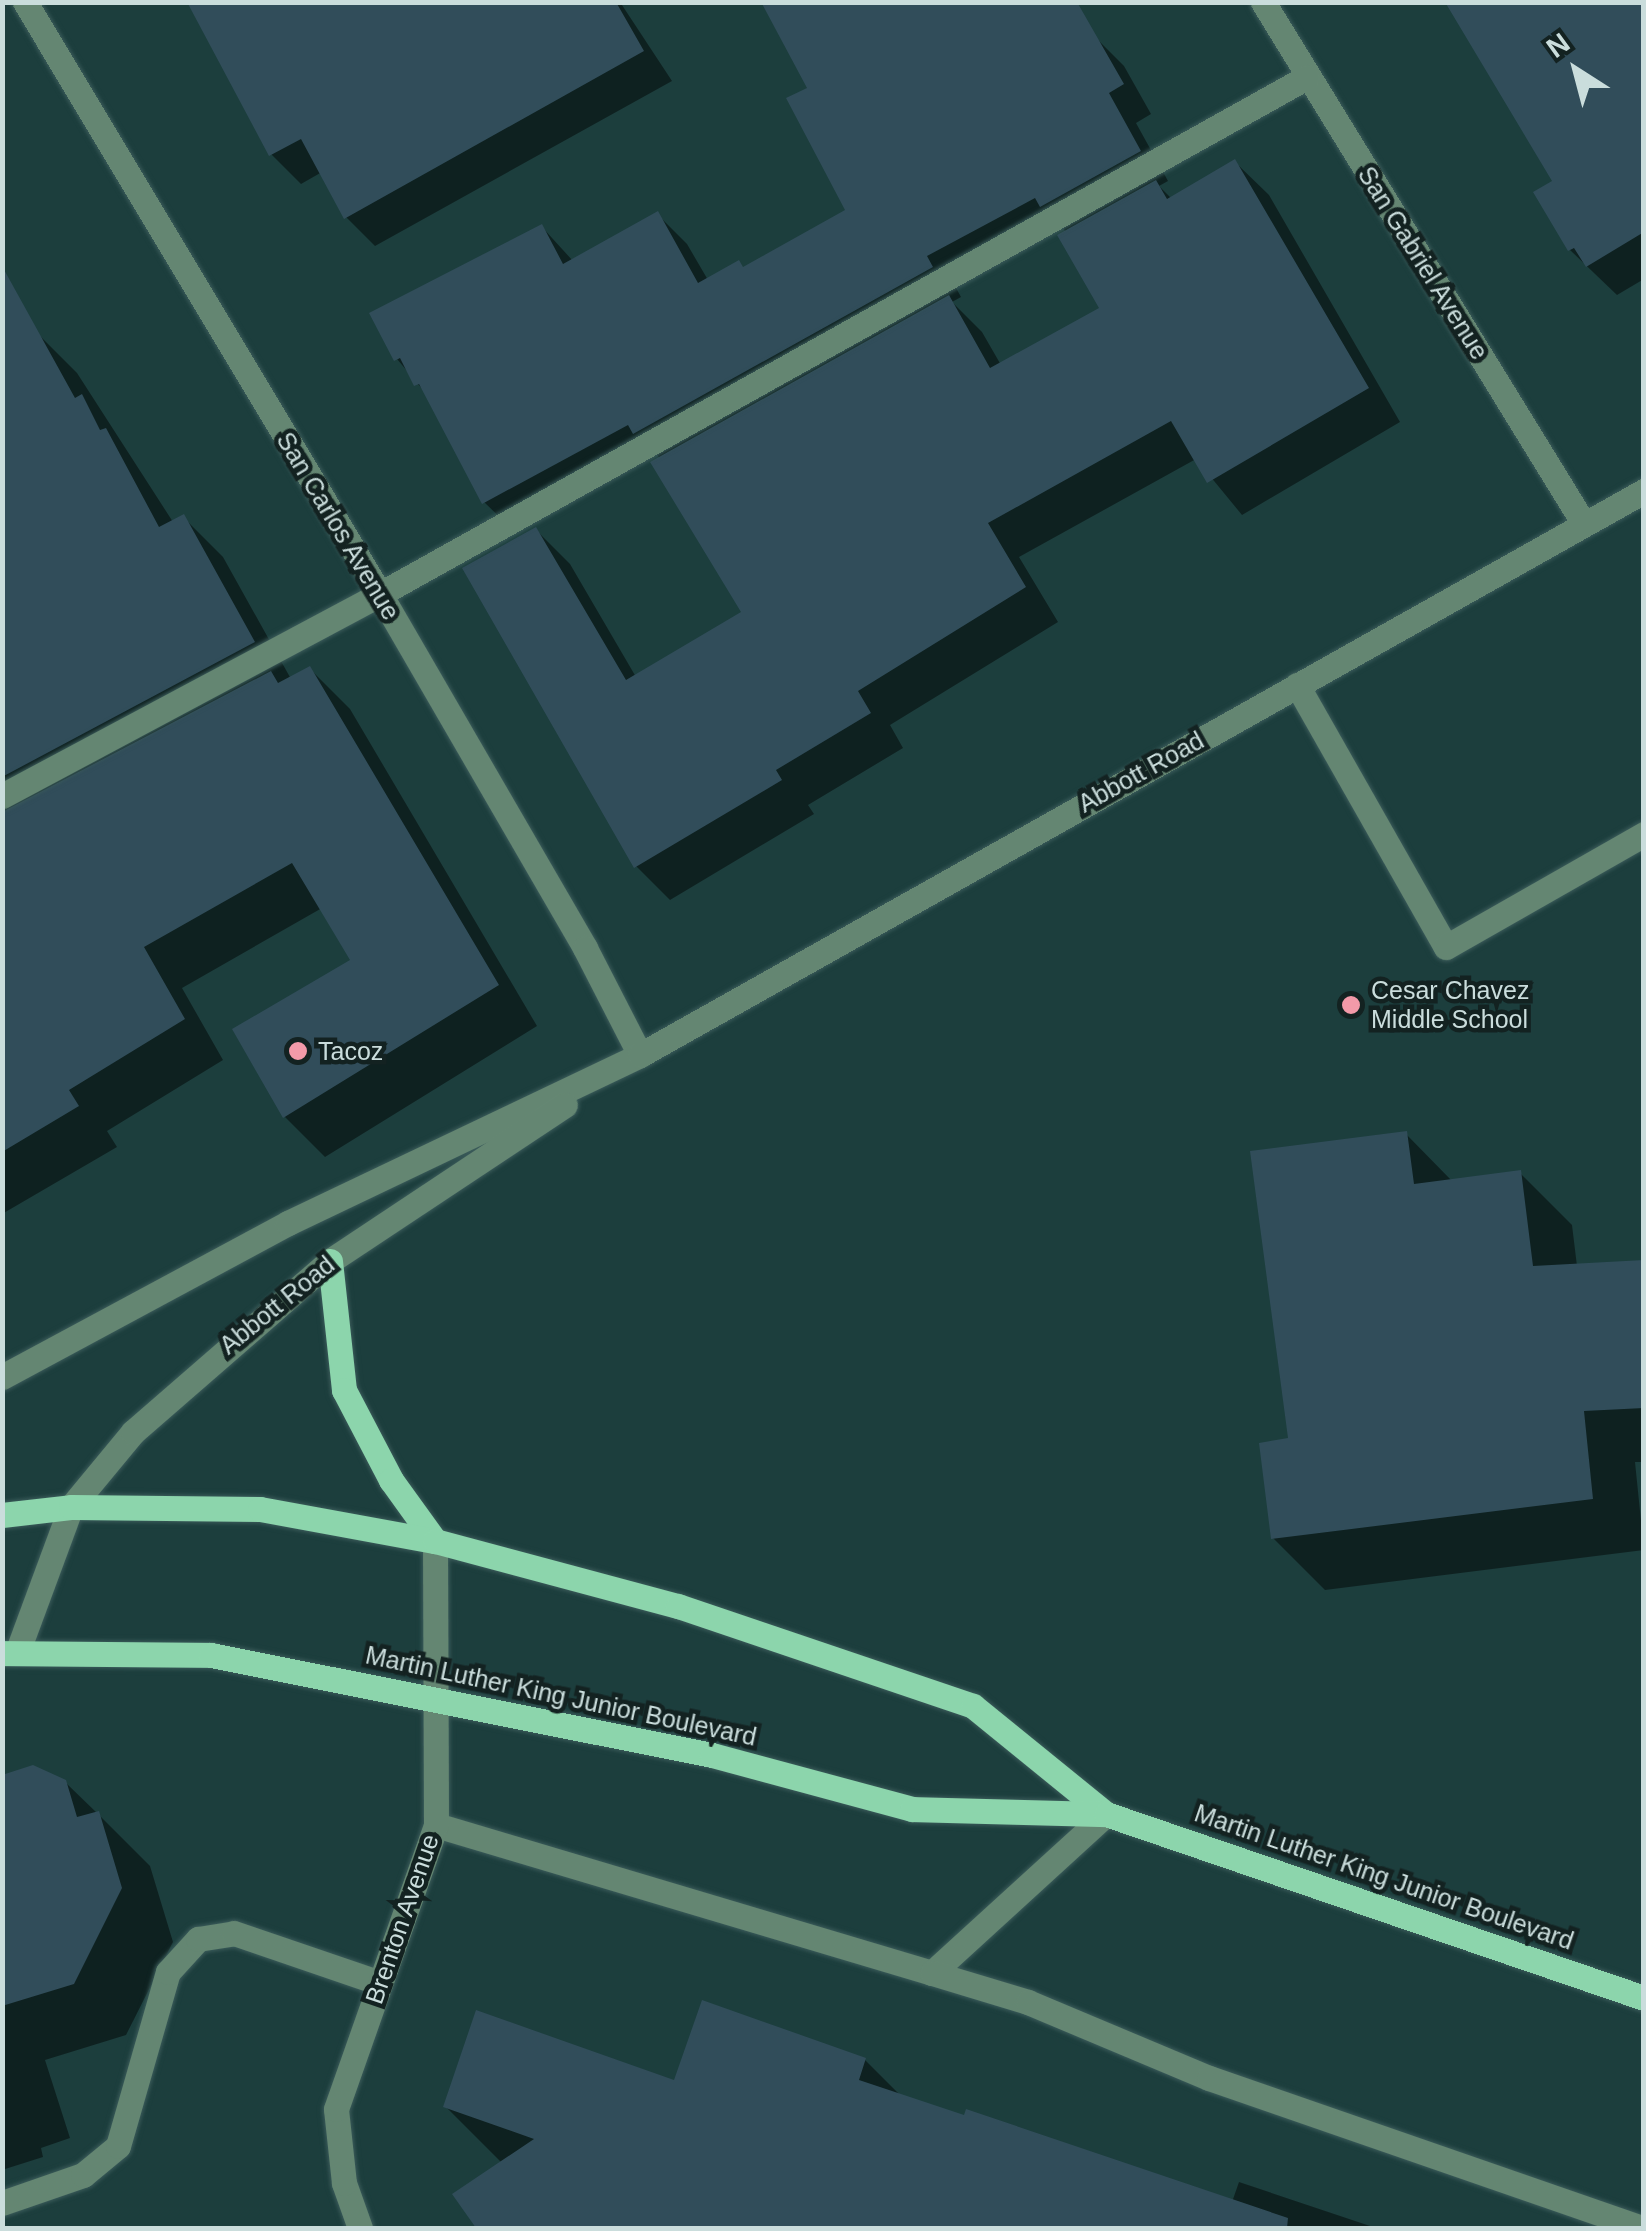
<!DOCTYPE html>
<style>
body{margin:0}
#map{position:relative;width:1646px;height:2231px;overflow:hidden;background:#1c3e3d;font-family:Arial,sans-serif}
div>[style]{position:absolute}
.shadow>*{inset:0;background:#0007}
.building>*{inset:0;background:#314d5a}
.roads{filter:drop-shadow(0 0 2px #3b5b5a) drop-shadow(0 0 2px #3b5b5a)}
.minor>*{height:25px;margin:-12.5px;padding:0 12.5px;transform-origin:12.5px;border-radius:12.5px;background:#648672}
.major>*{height:25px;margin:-12.5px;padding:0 12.5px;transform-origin:12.5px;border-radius:12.5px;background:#8cd5ac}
.dots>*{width:28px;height:28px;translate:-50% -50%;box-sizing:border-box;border:5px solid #132221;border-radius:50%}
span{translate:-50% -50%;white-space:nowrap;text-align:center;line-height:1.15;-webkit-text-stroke:9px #132221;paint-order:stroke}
.street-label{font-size:25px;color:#cadddc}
.poi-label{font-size:25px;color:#cadddc}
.left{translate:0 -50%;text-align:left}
.frame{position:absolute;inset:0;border:5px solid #cadddc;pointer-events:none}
.north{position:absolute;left:1526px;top:20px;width:100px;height:100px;-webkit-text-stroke:8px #132221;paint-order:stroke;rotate:324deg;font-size:28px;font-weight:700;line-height:40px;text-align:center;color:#cadddc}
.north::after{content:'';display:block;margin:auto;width:35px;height:45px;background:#cadddc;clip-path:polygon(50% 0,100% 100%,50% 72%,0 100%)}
</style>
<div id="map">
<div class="shadow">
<div style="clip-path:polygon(188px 2px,620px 2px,672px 81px,375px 246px,346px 217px,322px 172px,301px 184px,271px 154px)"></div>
<div style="clip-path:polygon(1644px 2px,1644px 279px,1617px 295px,1570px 250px,1555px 182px)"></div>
<div style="clip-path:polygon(evenodd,1094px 36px,1124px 66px,1151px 114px,1136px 123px,1168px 181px,1159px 186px,1172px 199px,1235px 162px,1269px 195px,1400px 422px,1242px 515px,1196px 459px,1019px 557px,1058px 622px,890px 725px,903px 748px,808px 805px,814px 814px,670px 900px,636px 866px,536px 530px,570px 564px,636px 677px,744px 612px,657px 454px,514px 531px,484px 502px,429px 397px,397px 359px,542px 227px,573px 261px,657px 214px,687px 244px,708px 280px,744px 269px,848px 211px,1094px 36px,1063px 227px,1103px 309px,1001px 365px,982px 332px,952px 302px,961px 297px,955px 286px,1063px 227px)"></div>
<div style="clip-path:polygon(37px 333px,77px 373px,173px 522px,183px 517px,223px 557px,291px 679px,310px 669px,350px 709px,537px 1026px,325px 1157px,285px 1117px,354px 961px,322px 908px,182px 988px,223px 1060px,107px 1131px,117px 1147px,2px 1214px,2px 616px)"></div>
<div style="clip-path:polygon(1406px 1134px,1453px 1182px,1520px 1173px,1572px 1225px,1577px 1266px,1644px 1263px,1644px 1462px,1635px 1462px,1644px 1550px,1325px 1590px,1273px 1538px,1291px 1440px)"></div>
<div style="clip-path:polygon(2px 1777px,65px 1782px,98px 1814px,150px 1866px,173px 1942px,126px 2035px,45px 2060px,70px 2138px,41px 2148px,43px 2157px,2px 2170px)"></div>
<div style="clip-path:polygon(865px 2060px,902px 2097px,1232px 2202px,1239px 2182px,1376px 2228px,479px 2228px,456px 2194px,502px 2163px,445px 2106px)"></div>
</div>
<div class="building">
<div style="clip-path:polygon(187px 2px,616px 2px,644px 51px,344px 219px,301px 139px,269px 156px)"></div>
<div style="clip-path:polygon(761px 2px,1077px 2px,1124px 84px,1109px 93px,1141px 151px,1040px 207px,1035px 198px,927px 256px,933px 267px,633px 434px,628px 425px,482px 504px,419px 384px,414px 386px,400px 358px,394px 361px,369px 313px,542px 224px,563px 264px,658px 211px,698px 283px,739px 260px,743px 267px,845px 210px,786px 98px,807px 88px)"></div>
<div style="clip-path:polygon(1445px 2px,1644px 2px,1644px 232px,1586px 267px,1574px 248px,1568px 251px,1533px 192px,1552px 181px)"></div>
<div style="clip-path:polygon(1235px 159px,1369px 388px,1207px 483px,1171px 421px,988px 523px,1026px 587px,858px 691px,871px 713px,776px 770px,782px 780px,634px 868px,462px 568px,536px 527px,626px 680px,741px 612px,650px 462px,949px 295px,990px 368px,1099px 308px,1057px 235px,1156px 180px,1167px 199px)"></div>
<div style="clip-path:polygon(2px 266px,75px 398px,82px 394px,100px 430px,106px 428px,159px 527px,184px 514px,255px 642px,2px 777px)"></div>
<div style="clip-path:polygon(310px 666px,499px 985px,283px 1118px,232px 1029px,350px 960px,292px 863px,144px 947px,185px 1019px,69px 1090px,79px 1106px,2px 1152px,2px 812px,271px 671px,278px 683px)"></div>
<div style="clip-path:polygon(1407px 1131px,1414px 1184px,1521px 1170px,1533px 1266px,1644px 1260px,1644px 1408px,1584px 1411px,1593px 1499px,1271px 1539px,1259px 1443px,1288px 1438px,1250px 1151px)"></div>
<div style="clip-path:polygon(33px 1765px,66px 1780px,77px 1817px,99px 1811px,122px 1888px,74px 1984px,2px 2006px,2px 1775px)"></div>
<div style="clip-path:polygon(702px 2000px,866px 2058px,859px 2080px,964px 2115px,966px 2109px,1288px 2218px,1287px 2228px,476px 2228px,452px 2194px,534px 2139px,443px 2107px,476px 2010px,674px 2080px)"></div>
</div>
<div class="roads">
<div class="minor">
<div style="left:25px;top:2px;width:690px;rotate:59.05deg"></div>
<div style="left:380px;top:594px;width:409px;rotate:59.9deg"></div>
<div style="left:585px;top:948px;width:120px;rotate:62.8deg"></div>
<div style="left:1263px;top:2px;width:613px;rotate:58.41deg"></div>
<div style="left:1297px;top:685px;width:301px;rotate:60.4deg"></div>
<div style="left:1446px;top:947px;width:228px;rotate:-29.7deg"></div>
<div style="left:2px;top:796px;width:429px;rotate:-28.1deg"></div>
<div style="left:380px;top:594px;width:1061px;rotate:-29.15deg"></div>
<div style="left:2px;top:1377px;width:325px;rotate:-28.3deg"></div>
<div style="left:288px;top:1223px;width:390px;rotate:-25.5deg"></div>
<div style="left:640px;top:1055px;width:1152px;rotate:-29.33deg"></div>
<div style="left:18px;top:1650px;width:153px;rotate:-69.7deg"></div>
<div style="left:71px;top:1507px;width:97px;rotate:-50.4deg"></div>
<div style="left:133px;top:1432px;width:261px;rotate:-41deg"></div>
<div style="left:330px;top:1261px;width:282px;rotate:-33.6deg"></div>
<div style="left:436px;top:1825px;width:518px;rotate:16.61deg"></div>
<div style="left:932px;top:1973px;width:236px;rotate:-42.4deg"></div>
<div style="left:932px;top:1973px;width:100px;rotate:16.8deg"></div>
<div style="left:1028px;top:2002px;width:196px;rotate:22.8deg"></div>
<div style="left:1209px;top:2078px;width:458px;rotate:19.1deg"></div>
<div style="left:2px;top:2203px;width:86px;rotate:-19.1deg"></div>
<div style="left:83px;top:2175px;width:45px;rotate:-39.6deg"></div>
<div style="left:118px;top:2146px;width:181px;rotate:-74deg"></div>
<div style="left:168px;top:1972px;width:45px;rotate:-47.7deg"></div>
<div style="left:198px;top:1939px;width:36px;rotate:-9deg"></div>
<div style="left:234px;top:1933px;width:154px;rotate:18.9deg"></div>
<div style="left:360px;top:2228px;width:48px;rotate:-109.6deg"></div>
<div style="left:344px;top:2183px;width:74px;rotate:-96.2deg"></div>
<div style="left:336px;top:2109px;width:301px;rotate:-70.6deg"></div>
<div style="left:436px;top:1825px;width:284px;rotate:-90.2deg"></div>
</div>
<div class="major">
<div style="left:330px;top:1261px;width:130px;rotate:83.8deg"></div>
<div style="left:344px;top:1390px;width:102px;rotate:62.4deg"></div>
<div style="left:391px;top:1480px;width:75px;rotate:54.2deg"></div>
<div style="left:2px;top:1515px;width:69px;rotate:-6.6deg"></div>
<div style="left:71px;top:1507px;width:189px;rotate:0.6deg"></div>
<div style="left:260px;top:1509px;width:178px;rotate:10.4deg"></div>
<div style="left:435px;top:1541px;width:252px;rotate:15deg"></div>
<div style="left:678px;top:1606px;width:311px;rotate:18.7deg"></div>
<div style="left:973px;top:1706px;width:171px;rotate:39.1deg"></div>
<div style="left:2px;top:1653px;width:209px;rotate:0.5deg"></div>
<div style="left:211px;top:1655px;width:511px;rotate:11.29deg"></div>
<div style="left:712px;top:1755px;width:207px;rotate:15.1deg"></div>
<div style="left:912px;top:1809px;width:194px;rotate:1.5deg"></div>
<div style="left:1106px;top:1814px;width:569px;rotate:18.88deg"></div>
</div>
</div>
<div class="dots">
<div style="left:1351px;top:1005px;background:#f39aa9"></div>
<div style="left:298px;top:1051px;background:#f39aa9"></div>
</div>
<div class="street-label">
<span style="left:1423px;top:263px;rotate:58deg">San Gabriel Avenue</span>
<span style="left:338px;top:526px;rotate:59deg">San Carlos Avenue</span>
<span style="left:1141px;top:772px;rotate:-29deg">Abbott Road</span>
<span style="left:277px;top:1305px;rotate:-39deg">Abbott Road</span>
<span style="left:561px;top:1696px;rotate:12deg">Martin Luther King Junior Boulevard</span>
<span style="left:1384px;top:1877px;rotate:19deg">Martin Luther King Junior Boulevard</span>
<span style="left:402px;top:1919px;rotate:-71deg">Brenton Avenue</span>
</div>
<div class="poi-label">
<span class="left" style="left:1371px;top:1005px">Cesar Chavez<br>Middle School</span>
<span class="left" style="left:318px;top:1051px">Tacoz</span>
</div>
<div class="frame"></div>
<div class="north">N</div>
</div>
